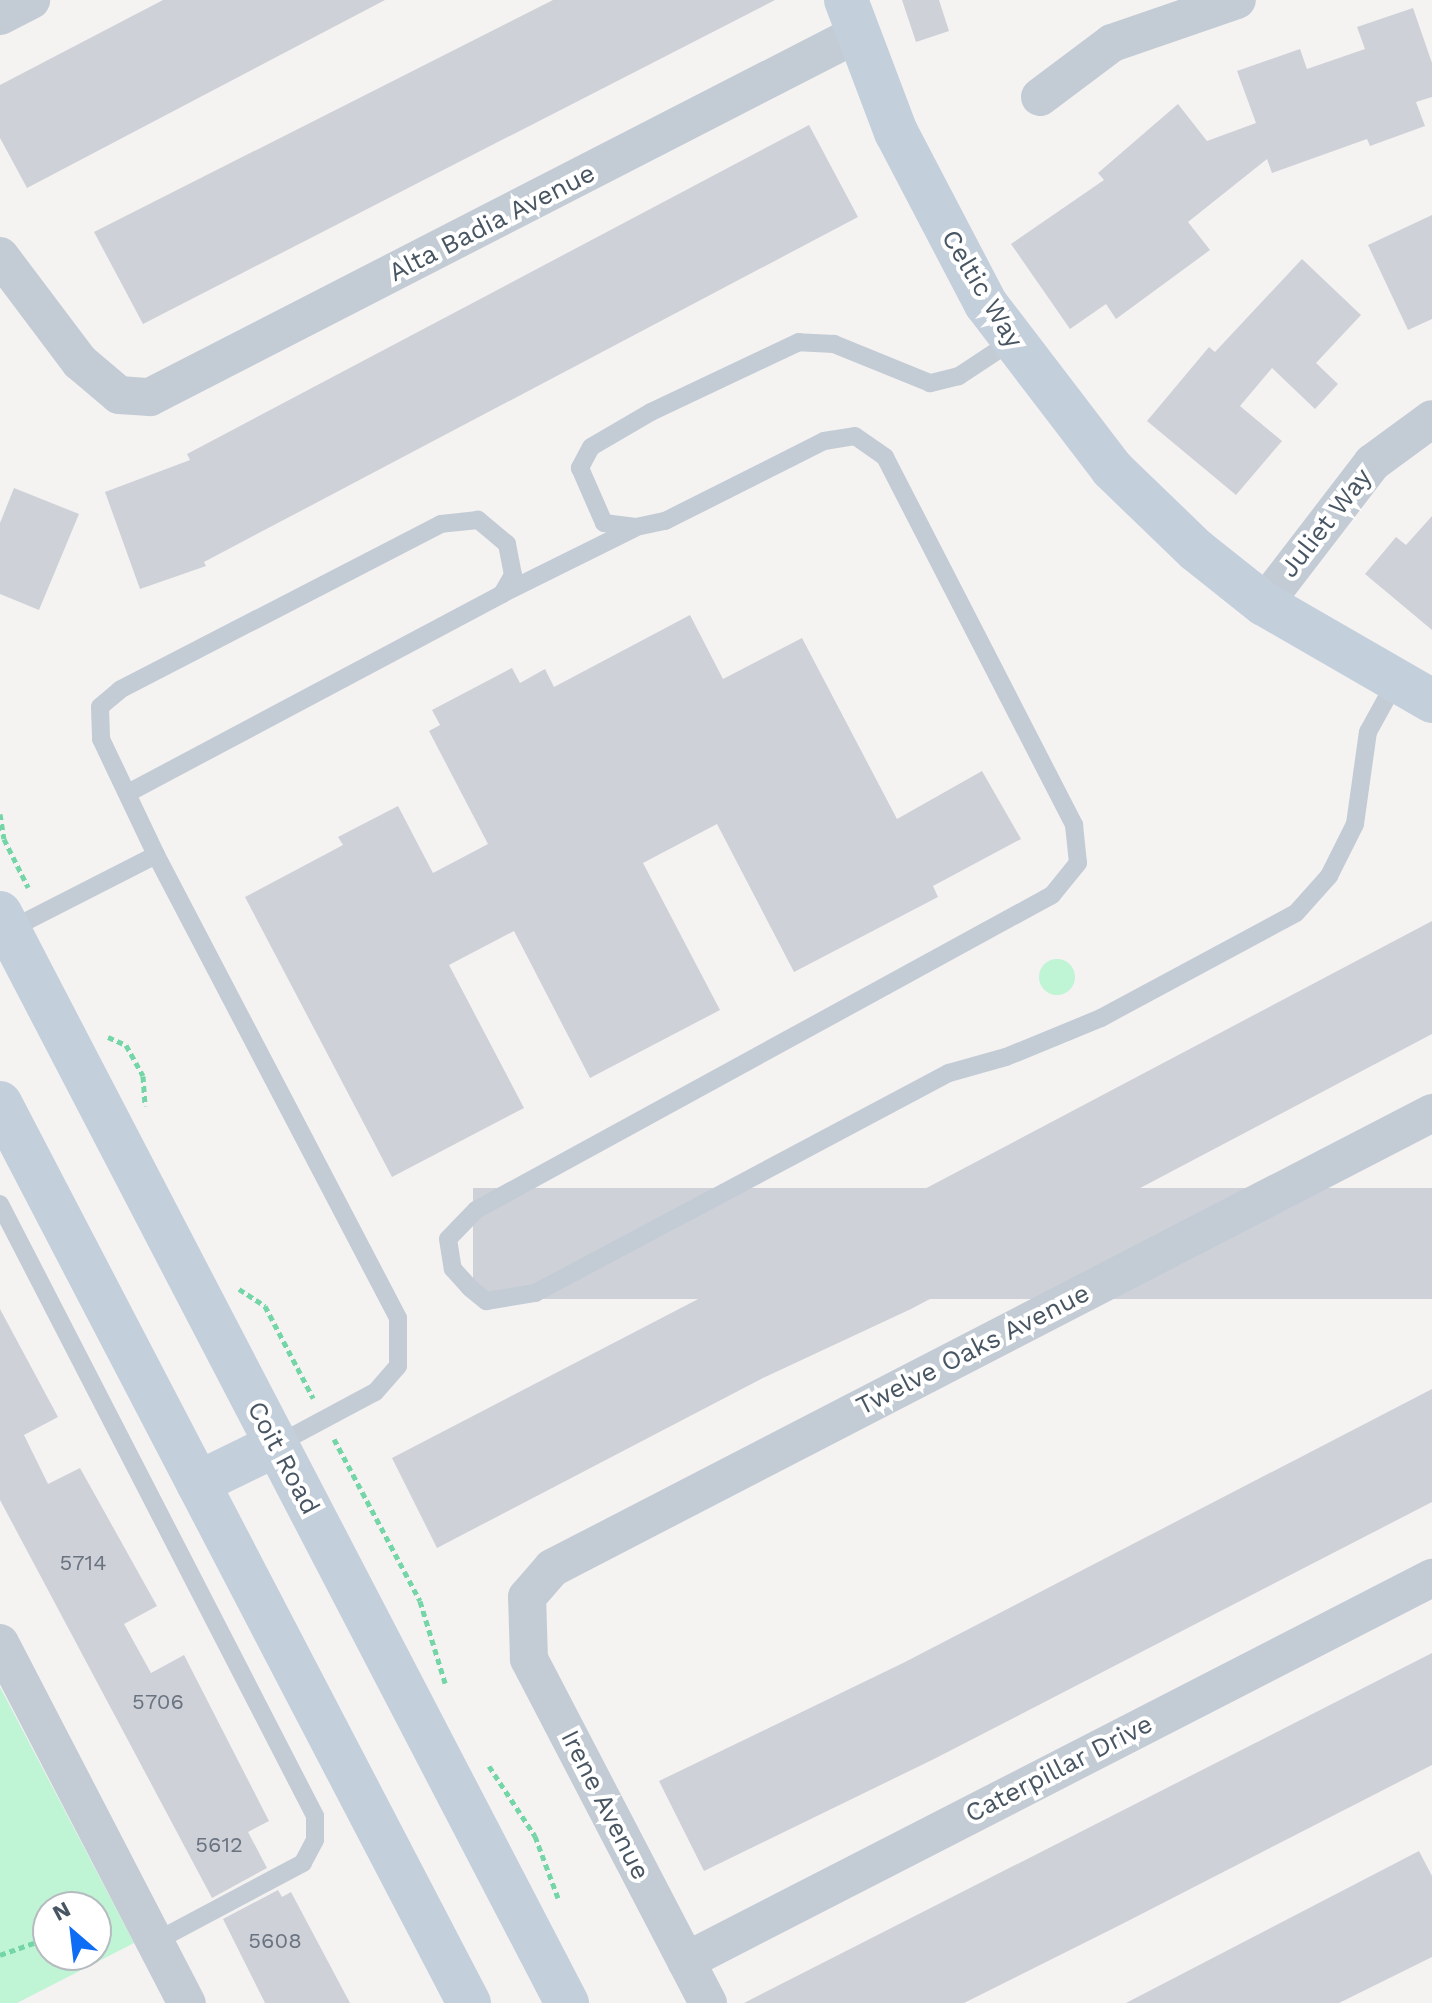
<!DOCTYPE html>
<style>
body{margin:0}
#map{position:relative;width:1432px;height:2003px;overflow:hidden;background:#f5f2f2;font-family:"Work Sans",sans-serif}
div>[style]{position:absolute}
.green>*{inset:0;background:#bff4d5}
.round{border-radius:50%}
.building>*{inset:0;background:#ced1d8;transform-origin:0 0}
.path>*{height:5px;margin-top:-2.5px;transform-origin:0;background:repeating-linear-gradient(90deg,#74d5a7 0 6px,transparent 0 10px)}
.lane>*{height:18px;margin:-9px;padding:0 9px;transform-origin:9px;border-radius:9px;background:#c3ccd5}
.street>*{height:38px;margin:-19px;padding:0 19px;transform-origin:19px;border-radius:19px;background:#c3ccd5}
.secondary>*{height:44px;margin:-22px;padding:0 22px;transform-origin:22px;border-radius:22px;background:#c4cfdc}
span{translate:-50% -50%;white-space:nowrap;text-align:center;line-height:1.15;-webkit-text-stroke:8px #fff;paint-order:stroke}
.number-label{font-size:22px;color:#6a7480}
.number-label span{-webkit-text-stroke-width:0}
.street-label{font-size:26px;color:#485562}
.north{position:absolute;left:32px;top:1891px;width:80px;height:80px;box-sizing:border-box;background:#fff;border:2px solid #b6bbc0;border-radius:50%;rotate:332deg;font-size:22px;font-weight:700;line-height:32px;text-align:center;color:#485562}
.north::after{content:'';display:block;margin:auto;width:28px;height:36px;background:#0d6df5;clip-path:polygon(50% 0,100% 100%,50% 72%,0 100%)}
</style>
<div id="map">
<div class="green">
<div class="round" style="left:1039px;top:959px;width:36px;height:36px"></div>
<div style="clip-path:polygon(evenodd,0 1687px,134px 1943px,17px 2003px,0 2003px,0 1687px,96px 1907px,96px 1955px,48px 1955px,48px 1907px,96px 1907px)"></div>
</div>
<div class="building">
<div style="clip-path:polygon(163px 0,385px 0,27px 188px,0 138px,0 85px)"></div>
<div style="clip-path:polygon(553px 0,775px 0,143px 324px,94px 232px)"></div>
<div style="clip-path:polygon(902px 0,939px 0,949px 31px,916px 42px)"></div>
<div style="clip-path:polygon(1413px 8px,1432px 63px,1432px 97px,1416px 102px,1425px 126px,1370px 146px,1367px 139px,1272px 173px,1267px 159px,1188px 222px,1210px 250px,1116px 319px,1106px 304px,1070px 329px,1011px 244px,1104px 180px,1098px 173px,1178px 104px,1207px 141px,1256px 123px,1237px 71px,1300px 49px,1307px 69px,1365px 49px,1357px 27px)"></div>
<div style="clip-path:polygon(809px 125px,858px 217px,204px 562px,206px 566px,140px 589px,105px 492px,190px 460px,187px 454px)"></div>
<div style="clip-path:polygon(1432px 215px,1432px 319px,1408px 330px,1368px 245px)"></div>
<div style="clip-path:polygon(1302px 259px,1361px 315px,1316px 363px,1338px 384px,1315px 409px,1272px 368px,1240px 406px,1282px 441px,1236px 495px,1147px 421px,1209px 347px,1215px 352px)"></div>
<div style="clip-path:polygon(14px 488px,79px 514px,39px 610px,0 594px,0 523px)"></div>
<div style="clip-path:polygon(1432px 516px,1432px 630px,1365px 574px,1396px 537px,1406px 545px)"></div>
<div style="clip-path:polygon(690px 615px,723px 679px,802px 638px,897px 819px,982px 771px,1021px 839px,933px 886px,938px 897px,794px 972px,717px 824px,643px 863px,720px 1010px,590px 1078px,514px 931px,449px 965px,524px 1108px,392px 1177px,245px 897px,343px 845px,338px 837px,398px 806px,433px 873px,488px 844px,429px 731px,440px 725px,432px 710px,512px 668px,520px 683px,545px 669px,554px 687px)"></div>
<div style="clip-path:polygon(1432px 921px,1432px 1034px,911px 1309px,763px 1378px,437px 1548px,392px 1458px,704px 1296px,881px 1212px)"></div>
<div style="left:1432px;top:1188px;width:111px;height:959px;rotate:90deg"></div>
<div style="clip-path:polygon(0 1309px,58px 1417px,24px 1435px,48px 1484px,80px 1468px,157px 1606px,124px 1624px,151px 1673px,184px 1655px,269px 1821px,248px 1832px,267px 1868px,212px 1898px,0 1500px)"></div>
<div style="clip-path:polygon(1432px 1389px,1432px 1502px,934px 1759px,704px 1871px,659px 1781px,903px 1663px)"></div>
<div style="clip-path:polygon(1432px 1653px,1432px 1765px,1122px 1924px,964px 2003px,744px 2003px)"></div>
<div style="clip-path:polygon(1419px 1851px,1432px 1876px,1432px 1957px,1339px 2003px,1126px 2003px)"></div>
<div style="clip-path:polygon(278px 1890px,282px 1897px,291px 1892px,350px 2003px,265px 2003px,223px 1919px)"></div>
</div>
<div class="path">
<div style="left:0;top:814px;width:25px;rotate:81deg"></div>
<div style="left:4px;top:839px;width:54px;rotate:63.4deg"></div>
<div style="left:108px;top:1037px;width:20px;rotate:24deg"></div>
<div style="left:126px;top:1045px;width:35px;rotate:61deg"></div>
<div style="left:143px;top:1076px;width:30px;rotate:86deg"></div>
<div style="left:239px;top:1289px;width:31px;rotate:33deg"></div>
<div style="left:265px;top:1306px;width:104px;rotate:62.4deg"></div>
<div style="left:334px;top:1439px;width:183px;rotate:62deg"></div>
<div style="left:420px;top:1601px;width:86px;rotate:73deg"></div>
<div style="left:489px;top:1766px;width:84px;rotate:56.7deg"></div>
<div style="left:535px;top:1836px;width:66px;rotate:69.6deg"></div>
<div style="left:0;top:1955px;width:51px;rotate:-19.5deg"></div>
</div>
<div class="lane">
<div style="left:1012px;top:341px;width:64px;rotate:146.6deg"></div>
<div style="left:959px;top:376px;width:30px;rotate:166deg"></div>
<div style="left:930px;top:383px;width:104px;rotate:-157.9deg"></div>
<div style="left:834px;top:344px;width:35px;rotate:-177deg"></div>
<div style="left:799px;top:342px;width:164px;rotate:154.7deg"></div>
<div style="left:651px;top:412px;width:69px;rotate:149.7deg"></div>
<div style="left:591px;top:447px;width:24px;rotate:118deg"></div>
<div style="left:580px;top:468px;width:60px;rotate:66.4deg"></div>
<div style="left:604px;top:523px;width:32px;rotate:7deg"></div>
<div style="left:636px;top:527px;width:30px;rotate:-12deg"></div>
<div style="left:665px;top:521px;width:178px;rotate:-26.7deg"></div>
<div style="left:824px;top:441px;width:31px;rotate:-9deg"></div>
<div style="left:855px;top:436px;width:37px;rotate:35deg"></div>
<div style="left:885px;top:457px;width:414px;rotate:62.8deg"></div>
<div style="left:1074px;top:825px;width:38px;rotate:84deg"></div>
<div style="left:1078px;top:863px;width:41px;rotate:129.1deg"></div>
<div style="left:1052px;top:895px;width:657px;rotate:151.33deg"></div>
<div style="left:476px;top:1210px;width:40px;rotate:134deg"></div>
<div style="left:448px;top:1239px;width:30px;rotate:81deg"></div>
<div style="left:453px;top:1269px;width:25px;rotate:48deg"></div>
<div style="left:470px;top:1288px;width:21px;rotate:39deg"></div>
<div style="left:486px;top:1301px;width:50px;rotate:-9.3deg"></div>
<div style="left:535px;top:1293px;width:469px;rotate:-28deg"></div>
<div style="left:949px;top:1073px;width:59px;rotate:-15.7deg"></div>
<div style="left:1006px;top:1057px;width:103px;rotate:-22.3deg"></div>
<div style="left:1101px;top:1018px;width:221px;rotate:-28.3deg"></div>
<div style="left:1296px;top:913px;width:50px;rotate:-48.3deg"></div>
<div style="left:1329px;top:876px;width:58px;rotate:-63.4deg"></div>
<div style="left:1355px;top:824px;width:93px;rotate:-82deg"></div>
<div style="left:1368px;top:732px;width:58px;rotate:-61.2deg"></div>
<div style="left:502px;top:594px;width:148px;rotate:-26.4deg"></div>
<div style="left:128px;top:793px;width:424px;rotate:-28deg"></div>
<div style="left:502px;top:594px;width:22px;rotate:-60deg"></div>
<div style="left:513px;top:575px;width:32px;rotate:-101deg"></div>
<div style="left:507px;top:544px;width:38px;rotate:-140deg"></div>
<div style="left:478px;top:520px;width:37px;rotate:174deg"></div>
<div style="left:441px;top:524px;width:361px;rotate:152.7deg"></div>
<div style="left:120px;top:690px;width:26px;rotate:140deg"></div>
<div style="left:100px;top:707px;width:32px;rotate:88deg"></div>
<div style="left:101px;top:739px;width:128px;rotate:64.6deg"></div>
<div style="left:9px;top:930px;width:165px;rotate:-27deg"></div>
<div style="left:156px;top:855px;width:522px;rotate:62.4deg"></div>
<div style="left:398px;top:1318px;width:48px;rotate:90deg"></div>
<div style="left:398px;top:1366px;width:35px;rotate:131deg"></div>
<div style="left:375px;top:1392px;width:112px;rotate:151.8deg"></div>
<div style="left:0;top:1204px;width:688px;rotate:62.76deg"></div>
<div style="left:315px;top:1816px;width:24px;rotate:90deg"></div>
<div style="left:315px;top:1840px;width:26px;rotate:118deg"></div>
<div style="left:303px;top:1863px;width:166px;rotate:152deg"></div>
</div>
<div class="street">
<div style="left:0;top:16px;width:35px;rotate:-27deg"></div>
<div style="left:1040px;top:97px;width:90px;rotate:-36.9deg"></div>
<div style="left:1112px;top:43px;width:132px;rotate:-19deg"></div>
<div style="left:0;top:256px;width:133px;rotate:53deg"></div>
<div style="left:80px;top:362px;width:51px;rotate:40.2deg"></div>
<div style="left:119px;top:395px;width:31px;rotate:4deg"></div>
<div style="left:150px;top:397px;width:795px;rotate:-27.18deg"></div>
<div style="left:1264px;top:604px;width:178px;rotate:-52.5deg"></div>
<div style="left:1372px;top:463px;width:74px;rotate:-36.3deg"></div>
<div style="left:0;top:1643px;width:406px;rotate:62.6deg"></div>
<div style="left:686px;top:1961px;width:839px;rotate:-27.18deg"></div>
<div style="left:708px;top:2003px;width:388px;rotate:-117.5deg"></div>
<div style="left:529px;top:1659px;width:62px;rotate:-91.8deg"></div>
<div style="left:527px;top:1597px;width:38px;rotate:-49deg"></div>
<div style="left:552px;top:1568px;width:991px;rotate:-27.34deg"></div>
</div>
<div class="secondary">
<div style="left:846px;top:0;width:141px;rotate:69.3deg"></div>
<div style="left:896px;top:132px;width:194px;rotate:62.4deg"></div>
<div style="left:986px;top:304px;width:208px;rotate:52.6deg"></div>
<div style="left:1112px;top:469px;width:117px;rotate:44deg"></div>
<div style="left:1196px;top:550px;width:87px;rotate:38.5deg"></div>
<div style="left:1264px;top:604px;width:194px;rotate:30deg"></div>
<div style="left:0;top:913px;width:1229px;rotate:62.52deg"></div>
<div style="left:0;top:1103px;width:1015px;rotate:62.48deg"></div>
<div style="left:198px;top:1483px;width:87px;rotate:-26deg"></div>
</div>
<div class="number-label">
<span style="left:83px;top:1563px">5714</span>
<span style="left:158px;top:1702px">5706</span>
<span style="left:219px;top:1845px">5612</span>
<span style="left:275px;top:1941px">5608</span>
</div>
<div class="street-label">
<span style="left:492px;top:223px;rotate:-27deg">Alta Badia Avenue</span>
<span style="left:982px;top:289px;rotate:59deg">Celtic Way</span>
<span style="left:1326px;top:523px;rotate:-52deg">Juliet Way</span>
<span style="left:973px;top:1350px;rotate:-27deg">Twelve Oaks Avenue</span>
<span style="left:283px;top:1458px;rotate:62deg">Coit Road</span>
<span style="left:1059px;top:1769px;rotate:-27deg">Caterpillar Drive</span>
<span style="left:605px;top:1805px;rotate:63deg">Irene Avenue</span>
</div>
<div class="north">N</div>
</div>
